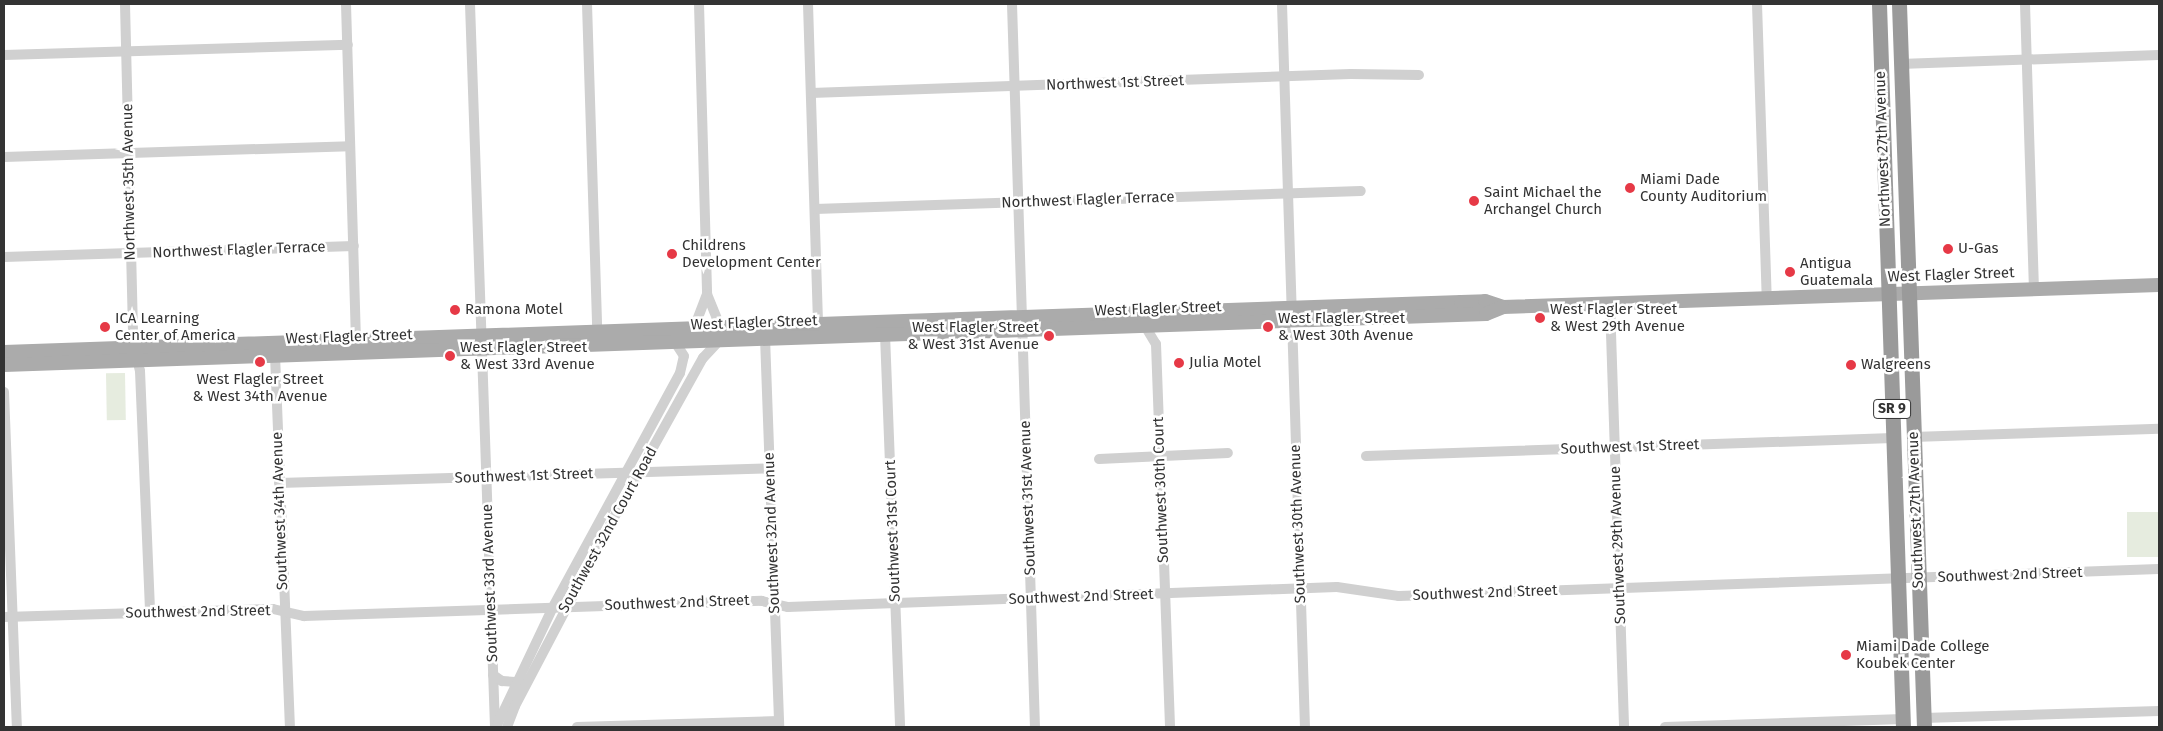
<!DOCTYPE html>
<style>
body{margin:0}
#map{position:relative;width:2163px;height:731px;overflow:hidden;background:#fff;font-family:"Fira Sans",sans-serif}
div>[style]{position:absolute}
.green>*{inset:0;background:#e6ecdf;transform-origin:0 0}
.minor>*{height:10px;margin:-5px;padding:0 5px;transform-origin:5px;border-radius:5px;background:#d0d0d0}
.major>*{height:14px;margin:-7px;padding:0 7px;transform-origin:7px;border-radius:7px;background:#ababab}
.highway>*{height:15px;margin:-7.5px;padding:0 7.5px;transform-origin:7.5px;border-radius:7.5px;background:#9a9a9a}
.dots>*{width:14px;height:14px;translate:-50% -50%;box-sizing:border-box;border:2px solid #fff;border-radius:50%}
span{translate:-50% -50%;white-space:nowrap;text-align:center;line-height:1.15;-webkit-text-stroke:5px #fff;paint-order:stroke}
.shield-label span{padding:1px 4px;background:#fff;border:1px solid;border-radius:4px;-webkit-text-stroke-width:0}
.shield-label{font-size:14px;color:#333;font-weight:700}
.street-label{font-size:15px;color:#333}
.poi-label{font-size:15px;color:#333}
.left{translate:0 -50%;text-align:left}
.right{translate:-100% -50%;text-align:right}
.frame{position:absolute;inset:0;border:5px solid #333;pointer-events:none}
</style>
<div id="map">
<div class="green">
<div style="left:125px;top:373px;width:47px;height:19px;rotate:89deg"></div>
<div style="left:2127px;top:512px;width:32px;height:45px"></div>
</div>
<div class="minor">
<div style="left:125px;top:4px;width:337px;rotate:88.6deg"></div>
<div style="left:133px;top:341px;width:31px;rotate:77deg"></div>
<div style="left:140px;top:371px;width:242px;rotate:87.6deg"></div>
<div style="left:346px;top:4px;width:336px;rotate:88.3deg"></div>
<div style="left:470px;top:4px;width:723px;rotate:88.02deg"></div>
<div style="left:587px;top:4px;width:327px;rotate:88.2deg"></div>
<div style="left:699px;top:4px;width:290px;rotate:88.4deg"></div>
<div style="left:707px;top:294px;width:35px;rotate:68deg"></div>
<div style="left:808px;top:4px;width:320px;rotate:88.2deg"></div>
<div style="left:1012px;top:4px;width:723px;rotate:88.18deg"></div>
<div style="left:1282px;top:4px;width:723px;rotate:88.18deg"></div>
<div style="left:1757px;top:4px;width:294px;rotate:88.1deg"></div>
<div style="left:2025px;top:4px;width:284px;rotate:88.2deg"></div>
<div style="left:4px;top:55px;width:344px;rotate:-1.7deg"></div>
<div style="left:1900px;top:64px;width:259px;rotate:-2deg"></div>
<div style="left:811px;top:93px;width:540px;rotate:-2.02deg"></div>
<div style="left:1351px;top:74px;width:68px;rotate:0.8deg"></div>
<div style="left:4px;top:157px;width:346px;rotate:-1.8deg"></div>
<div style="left:815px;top:209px;width:546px;rotate:-1.89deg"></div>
<div style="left:4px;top:257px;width:350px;rotate:-1.8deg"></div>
<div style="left:1610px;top:303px;width:424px;rotate:88.1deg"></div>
<div style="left:1145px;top:326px;width:21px;rotate:59deg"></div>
<div style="left:1156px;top:344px;width:383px;rotate:87.9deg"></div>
<div style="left:694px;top:328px;width:36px;rotate:-69deg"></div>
<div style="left:885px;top:334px;width:393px;rotate:87.8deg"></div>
<div style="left:765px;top:338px;width:389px;rotate:87.9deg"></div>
<div style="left:275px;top:355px;width:372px;rotate:87.7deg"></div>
<div style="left:4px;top:392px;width:335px;rotate:87.8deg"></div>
<div style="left:1913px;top:437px;width:246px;rotate:-1.9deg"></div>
<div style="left:1366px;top:456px;width:527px;rotate:-1.96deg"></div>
<div style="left:1099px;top:459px;width:129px;rotate:-2.7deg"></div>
<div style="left:279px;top:483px;width:491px;rotate:-1.7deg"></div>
<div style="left:4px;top:617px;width:269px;rotate:-1.7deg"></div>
<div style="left:273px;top:609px;width:32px;rotate:13deg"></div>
<div style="left:304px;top:616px;width:458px;rotate:-1.9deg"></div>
<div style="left:762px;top:601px;width:27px;rotate:13deg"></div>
<div style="left:788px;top:607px;width:549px;rotate:-2.09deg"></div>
<div style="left:1337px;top:587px;width:63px;rotate:8.3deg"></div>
<div style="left:1399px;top:596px;width:760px;rotate:-2.03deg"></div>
<div style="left:493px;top:675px;width:11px;rotate:34deg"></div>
<div style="left:502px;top:681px;width:13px;rotate:4deg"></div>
<div style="left:1923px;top:718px;width:236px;rotate:-1.7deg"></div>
<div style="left:497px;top:725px;width:131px;rotate:-64.6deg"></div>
<div style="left:553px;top:607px;width:266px;rotate:-61.5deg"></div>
<div style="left:680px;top:373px;width:17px;rotate:-77deg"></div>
<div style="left:684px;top:356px;width:17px;rotate:-123deg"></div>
<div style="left:507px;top:727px;width:22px;rotate:-69deg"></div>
<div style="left:515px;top:706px;width:217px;rotate:-62.3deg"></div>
<div style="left:616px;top:514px;width:179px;rotate:-60.9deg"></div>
<div style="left:703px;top:358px;width:25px;rotate:-47deg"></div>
<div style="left:577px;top:727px;width:202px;rotate:-1.7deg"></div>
<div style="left:1665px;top:727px;width:238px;rotate:-1.9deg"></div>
</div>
<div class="major">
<div style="left:4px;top:352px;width:1458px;rotate:-1.97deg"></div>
<div style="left:1461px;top:302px;width:24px;rotate:-2deg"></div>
<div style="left:1485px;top:301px;width:19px;rotate:18deg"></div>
<div style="left:1503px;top:307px;width:656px;rotate:-1.92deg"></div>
<div style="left:4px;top:365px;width:1483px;rotate:-1.97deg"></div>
<div style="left:1486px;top:314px;width:18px;rotate:-22deg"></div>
</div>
<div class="highway">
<div style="left:1879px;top:4px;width:723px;rotate:88.1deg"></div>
<div style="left:1899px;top:4px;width:723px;rotate:88.02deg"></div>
</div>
<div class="dots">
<div style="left:1630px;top:188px;background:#e63946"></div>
<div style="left:1474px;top:201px;background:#e63946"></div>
<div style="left:1948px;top:249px;background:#e63946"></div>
<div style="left:672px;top:254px;background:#e63946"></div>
<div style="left:1790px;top:272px;background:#e63946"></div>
<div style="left:455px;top:310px;background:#e63946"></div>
<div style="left:1540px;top:318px;background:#e63946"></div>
<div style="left:105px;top:327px;background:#e63946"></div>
<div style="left:1268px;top:327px;background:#e63946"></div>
<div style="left:1049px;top:336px;background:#e63946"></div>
<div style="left:450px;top:356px;background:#e63946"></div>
<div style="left:260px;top:362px;background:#e63946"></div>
<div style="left:1179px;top:363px;background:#e63946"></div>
<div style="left:1851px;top:365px;background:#e63946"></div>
<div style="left:1846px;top:655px;background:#e63946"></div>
</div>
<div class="shield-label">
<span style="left:1892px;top:409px">SR 9</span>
</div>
<div class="street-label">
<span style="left:1115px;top:83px;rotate:-2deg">Northwest 1st Street</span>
<span style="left:1883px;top:149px;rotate:-92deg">Northwest 27th Avenue</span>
<span style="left:129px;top:182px;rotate:-91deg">Northwest 35th Avenue</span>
<span style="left:1088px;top:200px;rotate:-2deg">Northwest Flagler Terrace</span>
<span style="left:239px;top:250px;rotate:-2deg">Northwest Flagler Terrace</span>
<span style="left:1951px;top:275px;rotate:-2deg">West Flagler Street</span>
<span style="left:1158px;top:309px;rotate:-2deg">West Flagler Street</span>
<span style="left:754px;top:323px;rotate:-2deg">West Flagler Street</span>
<span style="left:349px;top:337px;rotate:-2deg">West Flagler Street</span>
<span style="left:1630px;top:447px;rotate:-2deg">Southwest 1st Street</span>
<span style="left:524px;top:476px;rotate:-2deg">Southwest 1st Street</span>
<span style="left:1161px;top:490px;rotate:-92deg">Southwest 30th Court</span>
<span style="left:1028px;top:498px;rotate:-92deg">Southwest 31st Avenue</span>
<span style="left:1916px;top:510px;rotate:-92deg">Southwest 27th Avenue</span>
<span style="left:280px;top:511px;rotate:-92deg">Southwest 34th Avenue</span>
<span style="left:1298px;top:524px;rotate:-92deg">Southwest 30th Avenue</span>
<span style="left:608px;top:530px;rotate:-61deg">Southwest 32nd Court Road</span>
<span style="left:893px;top:531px;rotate:-92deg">Southwest 31st Court</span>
<span style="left:772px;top:533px;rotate:-92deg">Southwest 32nd Avenue</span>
<span style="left:1618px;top:545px;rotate:-92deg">Southwest 29th Avenue</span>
<span style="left:2010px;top:575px;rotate:-2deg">Southwest 2nd Street</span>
<span style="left:490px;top:583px;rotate:-92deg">Southwest 33rd Avenue</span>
<span style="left:1485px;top:593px;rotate:-2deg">Southwest 2nd Street</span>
<span style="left:1081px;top:597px;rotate:-2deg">Southwest 2nd Street</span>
<span style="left:677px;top:603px;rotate:-2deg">Southwest 2nd Street</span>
<span style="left:198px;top:612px;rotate:-1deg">Southwest 2nd Street</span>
</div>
<div class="poi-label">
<span class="left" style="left:1640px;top:188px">Miami Dade<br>County Auditorium</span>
<span class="left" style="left:1484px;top:201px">Saint Michael the<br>Archangel Church</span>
<span class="left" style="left:682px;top:254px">Childrens<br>Development Center</span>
<span class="left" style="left:1958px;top:249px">U-Gas</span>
<span class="left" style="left:1800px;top:272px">Antigua<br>Guatemala</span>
<span class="left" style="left:1550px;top:318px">West Flagler Street<br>&amp; West 29th Avenue</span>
<span class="left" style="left:465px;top:310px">Ramona Motel</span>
<span class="left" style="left:115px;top:327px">ICA Learning<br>Center of America</span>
<span class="left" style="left:1278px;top:327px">West Flagler Street<br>&amp; West 30th Avenue</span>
<span class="right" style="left:1039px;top:336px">West Flagler Street<br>&amp; West 31st Avenue</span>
<span class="left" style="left:460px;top:356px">West Flagler Street<br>&amp; West 33rd Avenue</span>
<span class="left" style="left:1189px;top:363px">Julia Motel</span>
<span class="left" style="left:1861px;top:365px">Walgreens</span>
<span style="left:260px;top:388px">West Flagler Street<br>&amp; West 34th Avenue</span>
<span class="left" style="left:1856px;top:655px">Miami Dade College<br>Koubek Center</span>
</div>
<div class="frame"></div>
</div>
